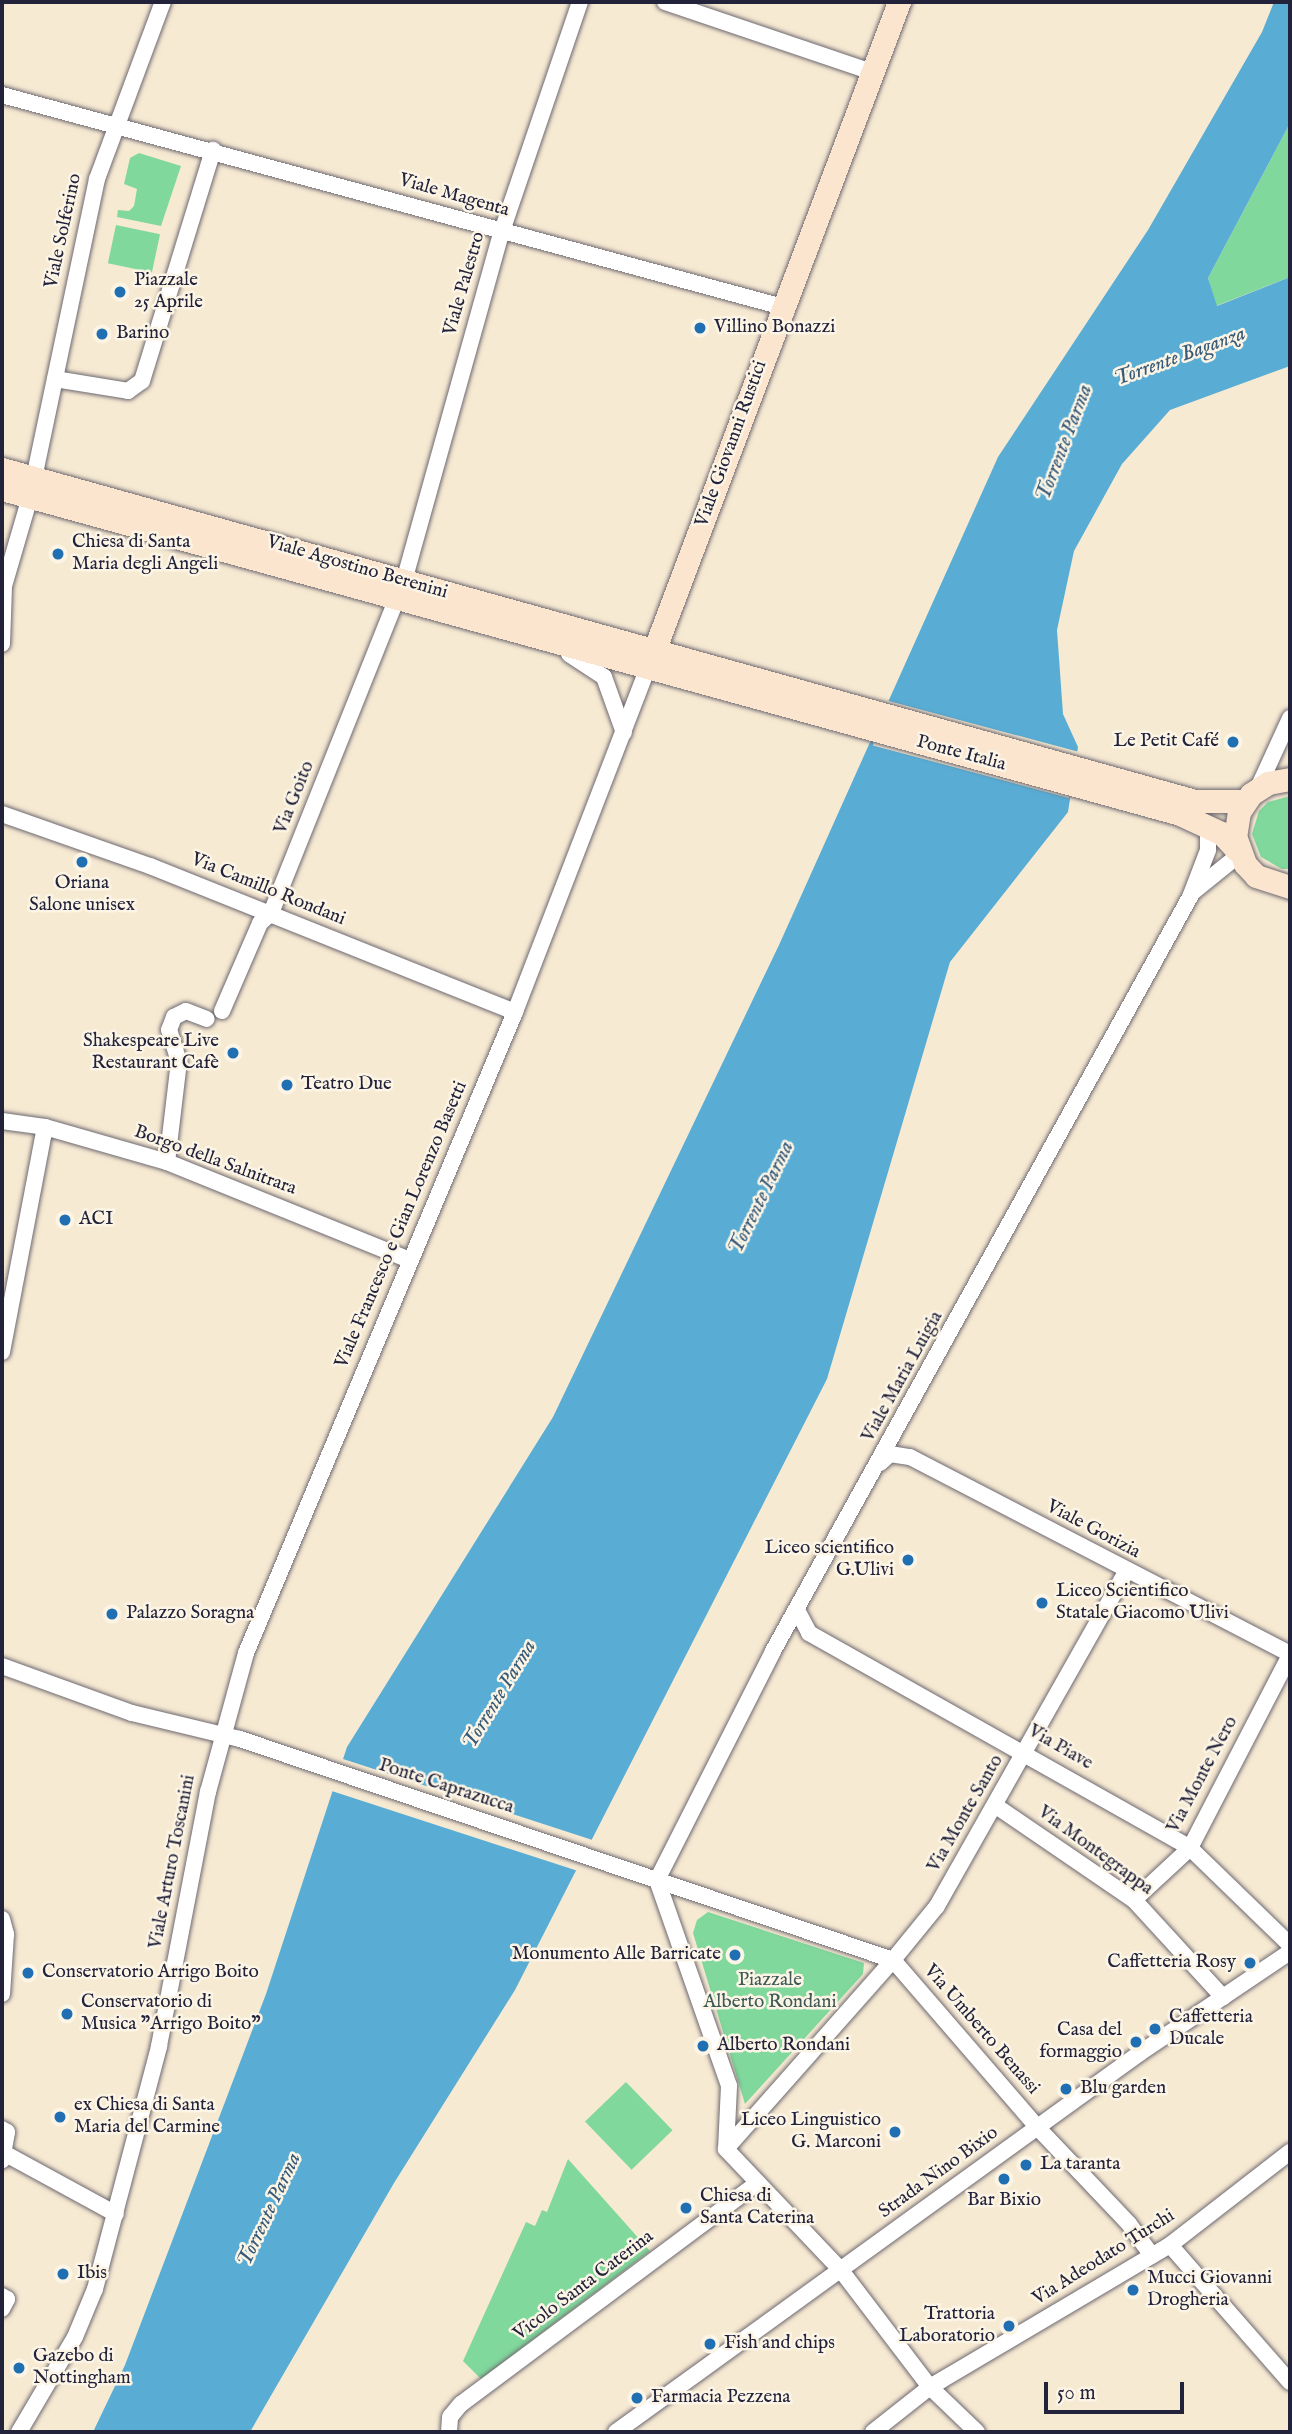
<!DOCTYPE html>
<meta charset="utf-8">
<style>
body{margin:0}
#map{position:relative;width:1292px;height:2434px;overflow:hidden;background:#f7ead3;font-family:"IM FELL English",serif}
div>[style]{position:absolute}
.green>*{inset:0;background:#81d89c;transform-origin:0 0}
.water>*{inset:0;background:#59add5}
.pier>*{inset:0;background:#f7ead3;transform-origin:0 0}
.roads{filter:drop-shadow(0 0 2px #6d6870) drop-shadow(0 0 2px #6d6870)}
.minor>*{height:16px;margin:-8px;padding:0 8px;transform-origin:8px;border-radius:8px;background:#fff}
.secondary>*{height:23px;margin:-11.5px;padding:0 11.5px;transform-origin:11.5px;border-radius:11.5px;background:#fbe5cf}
.dots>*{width:19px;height:19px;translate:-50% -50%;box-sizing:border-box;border:4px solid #fcf5e5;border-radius:50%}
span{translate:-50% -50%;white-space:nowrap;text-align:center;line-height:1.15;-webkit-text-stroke:5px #fcf5e5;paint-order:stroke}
.street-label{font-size:19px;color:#22223b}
.poi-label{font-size:19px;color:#22223b}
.left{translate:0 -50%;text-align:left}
.right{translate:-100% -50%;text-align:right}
.park-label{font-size:19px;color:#3e5958}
.water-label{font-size:21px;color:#385a79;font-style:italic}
.frame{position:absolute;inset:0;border:4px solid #22223b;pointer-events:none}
.scale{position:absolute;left:1044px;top:2382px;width:140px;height:32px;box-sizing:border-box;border:4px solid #22223b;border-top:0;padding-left:9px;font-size:21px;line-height:24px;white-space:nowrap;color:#22223b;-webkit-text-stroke:5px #fcf5e5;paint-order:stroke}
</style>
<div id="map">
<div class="green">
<div style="clip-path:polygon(1290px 123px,1290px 277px,1216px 306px,1208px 278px)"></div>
<div style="clip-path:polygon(139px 153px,181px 166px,161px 226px,117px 217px,118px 210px,129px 211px,134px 206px,137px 189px,124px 184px,130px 158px)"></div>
<div style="left:116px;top:225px;width:45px;height:39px;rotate:12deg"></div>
<div style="clip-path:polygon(1290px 796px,1290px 869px,1282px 869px,1261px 857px,1252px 834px,1259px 811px,1268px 802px)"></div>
<div style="clip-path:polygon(708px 1912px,864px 1963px,863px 1974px,745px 2104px,693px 1933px,697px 1920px)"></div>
<div style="left:626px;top:2082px;width:67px;height:57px;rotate:46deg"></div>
<div style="clip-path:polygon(568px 2159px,650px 2251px,481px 2379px,463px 2361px,526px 2222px,535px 2226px,542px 2210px,547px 2212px)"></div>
</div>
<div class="water">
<div style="clip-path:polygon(1274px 2px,1290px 2px,1290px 123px,1208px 278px,1217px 306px,1290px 277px,1290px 366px,1170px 410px,1122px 464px,1074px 551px,1057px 630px,1063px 714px,1078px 747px,1068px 812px,950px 962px,827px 1379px,515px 1990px,394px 2183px,250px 2432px,93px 2432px,125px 2365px,266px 1994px,347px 1747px,553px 1417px,779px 945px,998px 457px,1148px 230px,1262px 32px)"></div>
</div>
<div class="pier">
<div style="left:885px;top:700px;width:203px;height:47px;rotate:15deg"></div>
<div style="left:340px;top:1758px;width:267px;height:34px;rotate:18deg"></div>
</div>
<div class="roads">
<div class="minor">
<div style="left:665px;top:2px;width:219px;rotate:18.7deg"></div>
<div style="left:2px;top:95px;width:809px;rotate:15.19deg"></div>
<div style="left:55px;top:379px;width:74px;rotate:9.3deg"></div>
<div style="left:128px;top:391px;width:17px;rotate:-36deg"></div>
<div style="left:142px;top:381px;width:242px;rotate:-72.9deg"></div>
<div style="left:404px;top:581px;width:363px;rotate:-74.4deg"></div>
<div style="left:502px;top:231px;width:242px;rotate:-71.2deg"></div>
<div style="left:2px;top:644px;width:58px;rotate:-88deg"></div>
<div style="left:4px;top:586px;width:93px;rotate:-73.7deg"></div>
<div style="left:30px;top:497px;width:325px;rotate:-78.1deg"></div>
<div style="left:97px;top:179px;width:189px;rotate:-69.6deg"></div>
<div style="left:569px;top:654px;width:42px;rotate:33.3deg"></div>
<div style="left:604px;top:677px;width:59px;rotate:70.3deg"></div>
<div style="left:1258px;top:788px;width:77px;rotate:-65.4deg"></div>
<div style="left:2px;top:814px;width:157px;rotate:19.4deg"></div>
<div style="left:150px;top:866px;width:393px;rotate:21.8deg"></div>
<div style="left:1193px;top:892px;width:60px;rotate:-39deg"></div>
<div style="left:222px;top:1011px;width:96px;rotate:-66.6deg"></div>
<div style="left:260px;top:923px;width:15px;rotate:-42deg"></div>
<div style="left:271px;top:913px;width:341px;rotate:-68.2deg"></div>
<div style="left:2px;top:1121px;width:43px;rotate:7.9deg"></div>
<div style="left:45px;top:1127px;width:127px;rotate:16deg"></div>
<div style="left:167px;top:1162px;width:261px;rotate:22deg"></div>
<div style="left:167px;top:1162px;width:101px;rotate:-83.2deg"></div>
<div style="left:179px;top:1062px;width:34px;rotate:-107deg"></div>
<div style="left:169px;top:1030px;width:14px;rotate:-69deg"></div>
<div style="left:174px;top:1017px;width:13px;rotate:-27deg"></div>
<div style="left:186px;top:1011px;width:22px;rotate:21deg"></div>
<div style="left:2px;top:1352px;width:229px;rotate:-79.2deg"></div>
<div style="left:880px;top:1463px;width:13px;rotate:-42deg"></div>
<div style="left:890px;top:1454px;width:20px;rotate:9deg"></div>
<div style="left:910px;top:1457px;width:428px;rotate:27.4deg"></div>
<div style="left:1126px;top:1572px;width:384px;rotate:119.5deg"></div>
<div style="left:937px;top:1906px;width:70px;rotate:129.2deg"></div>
<div style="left:893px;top:1960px;width:222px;rotate:49.2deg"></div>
<div style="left:1038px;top:2128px;width:132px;rotate:46.5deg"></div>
<div style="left:1129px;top:2224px;width:39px;rotate:54deg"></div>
<div style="left:797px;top:1610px;width:26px;rotate:62deg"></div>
<div style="left:809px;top:1633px;width:437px;rotate:29.4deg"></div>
<div style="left:1190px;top:1848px;width:139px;rotate:44.1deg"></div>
<div style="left:2px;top:1666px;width:138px;rotate:19.9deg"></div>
<div style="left:132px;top:1713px;width:111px;rotate:13.5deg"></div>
<div style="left:240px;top:1739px;width:689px;rotate:18.7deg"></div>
<div style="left:893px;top:1960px;width:252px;rotate:131.5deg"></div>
<div style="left:996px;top:1806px;width:167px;rotate:34.3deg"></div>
<div style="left:1134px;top:1900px;width:132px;rotate:47.5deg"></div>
<div style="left:657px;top:1880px;width:257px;rotate:-63.1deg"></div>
<div style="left:773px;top:1651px;width:862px;rotate:-61.06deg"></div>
<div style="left:1190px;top:897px;width:50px;rotate:-69deg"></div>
<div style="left:1208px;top:850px;width:17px;rotate:-90deg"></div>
<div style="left:1208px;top:833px;width:11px;rotate:-128deg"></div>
<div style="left:657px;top:1880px;width:218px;rotate:70.7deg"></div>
<div style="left:729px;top:2086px;width:63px;rotate:92.7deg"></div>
<div style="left:1134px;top:1900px;width:76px;rotate:-42.9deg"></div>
<div style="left:1190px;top:1848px;width:217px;rotate:-62.6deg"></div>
<div style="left:2px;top:1919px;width:16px;rotate:75deg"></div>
<div style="left:6px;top:1934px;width:60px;rotate:93.8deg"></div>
<div style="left:2px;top:2129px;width:6px;rotate:31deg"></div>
<div style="left:7px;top:2132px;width:29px;rotate:100deg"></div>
<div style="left:726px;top:2149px;width:166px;rotate:46.5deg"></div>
<div style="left:840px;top:2269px;width:148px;rotate:52.7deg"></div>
<div style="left:930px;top:2387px;width:65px;rotate:43.8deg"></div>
<div style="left:6px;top:2154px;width:125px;rotate:28.6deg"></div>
<div style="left:1170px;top:2245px;width:182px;rotate:48.8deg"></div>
<div style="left:2px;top:2296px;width:6px;rotate:31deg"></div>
<div style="left:7px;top:2299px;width:11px;rotate:117deg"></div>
<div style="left:19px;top:2432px;width:110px;rotate:-59.5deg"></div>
<div style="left:75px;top:2337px;width:52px;rotate:-67.4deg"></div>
<div style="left:95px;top:2289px;width:251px;rotate:-75.2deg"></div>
<div style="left:159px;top:2046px;width:259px;rotate:-79.1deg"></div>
<div style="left:208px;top:1792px;width:144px;rotate:-74.7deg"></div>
<div style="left:246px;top:1653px;width:695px;rotate:-67.23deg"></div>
<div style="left:515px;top:1012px;width:370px;rotate:-68.9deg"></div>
<div style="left:449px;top:2432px;width:15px;rotate:-86deg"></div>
<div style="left:450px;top:2417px;width:17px;rotate:-50deg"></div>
<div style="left:461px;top:2404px;width:370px;rotate:-36.7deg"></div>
<div style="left:616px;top:2432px;width:647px;rotate:-35.88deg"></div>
<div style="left:1140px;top:2053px;width:181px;rotate:-34deg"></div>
<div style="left:873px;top:2432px;width:73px;rotate:-38.3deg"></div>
<div style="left:930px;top:2387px;width:279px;rotate:-30.6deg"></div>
<div style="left:1170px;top:2245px;width:152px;rotate:-37.8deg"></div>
</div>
<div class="secondary">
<div style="left:2px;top:469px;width:1238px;rotate:15.55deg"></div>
<div style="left:1195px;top:801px;width:50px"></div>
<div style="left:2px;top:489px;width:1222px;rotate:15.42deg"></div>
<div style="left:1180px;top:814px;width:45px;rotate:24.9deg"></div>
<div style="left:1221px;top:833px;width:23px;rotate:47deg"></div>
<div style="left:654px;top:651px;width:694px;rotate:-69.32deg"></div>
<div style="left:1290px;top:779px;width:22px;rotate:170deg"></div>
<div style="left:1268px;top:783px;width:20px;rotate:147deg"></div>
<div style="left:1251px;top:794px;width:22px;rotate:124deg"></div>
<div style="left:1239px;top:812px;width:24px;rotate:99deg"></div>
<div style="left:1235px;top:836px;width:30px;rotate:70deg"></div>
<div style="left:1245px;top:864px;width:16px;rotate:47deg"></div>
<div style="left:1256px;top:876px;width:36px;rotate:18deg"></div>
</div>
</div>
<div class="dots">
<div style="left:120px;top:292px;background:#1f6fb2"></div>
<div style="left:700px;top:328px;background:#1f6fb2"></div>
<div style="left:102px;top:334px;background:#1f6fb2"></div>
<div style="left:58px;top:554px;background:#1f6fb2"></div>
<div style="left:1233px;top:742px;background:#1f6fb2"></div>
<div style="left:82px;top:862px;background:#1f6fb2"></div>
<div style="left:233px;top:1053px;background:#1f6fb2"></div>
<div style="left:287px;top:1085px;background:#1f6fb2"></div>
<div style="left:65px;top:1220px;background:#1f6fb2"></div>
<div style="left:908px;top:1560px;background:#1f6fb2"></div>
<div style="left:1042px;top:1603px;background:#1f6fb2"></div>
<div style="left:112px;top:1614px;background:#1f6fb2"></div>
<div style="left:735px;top:1955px;background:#1f6fb2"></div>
<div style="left:1250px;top:1963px;background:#1f6fb2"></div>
<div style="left:28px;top:1973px;background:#1f6fb2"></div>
<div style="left:67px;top:2014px;background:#1f6fb2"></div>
<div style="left:1155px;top:2029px;background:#1f6fb2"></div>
<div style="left:1136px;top:2042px;background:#1f6fb2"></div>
<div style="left:703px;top:2046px;background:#1f6fb2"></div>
<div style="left:1066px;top:2089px;background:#1f6fb2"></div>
<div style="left:60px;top:2117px;background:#1f6fb2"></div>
<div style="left:895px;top:2132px;background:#1f6fb2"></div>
<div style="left:1026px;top:2165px;background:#1f6fb2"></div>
<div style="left:1004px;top:2179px;background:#1f6fb2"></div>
<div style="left:686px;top:2208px;background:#1f6fb2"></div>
<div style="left:63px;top:2274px;background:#1f6fb2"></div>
<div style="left:1133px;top:2290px;background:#1f6fb2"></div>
<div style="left:1009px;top:2326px;background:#1f6fb2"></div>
<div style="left:710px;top:2344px;background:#1f6fb2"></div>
<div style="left:19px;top:2368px;background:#1f6fb2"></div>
<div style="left:637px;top:2398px;background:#1f6fb2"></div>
</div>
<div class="street-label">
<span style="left:454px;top:196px;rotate:16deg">Viale Magenta</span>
<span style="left:64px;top:231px;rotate:-78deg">Viale Solferino</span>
<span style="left:465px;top:284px;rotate:-74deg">Viale Palestro</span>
<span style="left:732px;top:444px;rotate:-70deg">Viale Giovanni Rustici</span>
<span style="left:357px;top:568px;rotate:16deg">Viale Agostino Berenini</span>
<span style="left:961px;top:754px;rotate:15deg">Ponte Italia</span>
<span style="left:295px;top:798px;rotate:-68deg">Via Goito</span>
<span style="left:268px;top:890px;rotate:22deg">Via Camillo Rondani</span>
<span style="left:215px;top:1161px;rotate:20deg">Borgo della Salnitrara</span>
<span style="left:402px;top:1225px;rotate:-67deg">Viale Francesco e Gian Lorenzo Basetti</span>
<span style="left:903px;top:1377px;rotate:-61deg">Viale Maria Luigia</span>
<span style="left:1093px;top:1530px;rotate:28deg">Viale Gorizia</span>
<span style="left:1060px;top:1748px;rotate:30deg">Via Piave</span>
<span style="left:1203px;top:1775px;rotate:-62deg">Via Monte Nero</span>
<span style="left:446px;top:1787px;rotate:18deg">Ponte Caprazucca</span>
<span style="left:966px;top:1814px;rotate:-60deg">Via Monte Santo</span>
<span style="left:1095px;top:1851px;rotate:36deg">Via Montegrappa</span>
<span style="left:173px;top:1862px;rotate:-79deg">Viale Arturo Toscanini</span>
<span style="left:981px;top:2030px;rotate:49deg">Via Umberto Benassi</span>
<span style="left:939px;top:2173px;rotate:-36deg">Strada Nino Bixio</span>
<span style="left:1104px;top:2258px;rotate:-32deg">Via Adeodato Turchi</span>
<span style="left:584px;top:2286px;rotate:-37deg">Vicolo Santa Caterina</span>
</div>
<div class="poi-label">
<span class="left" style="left:134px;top:292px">Piazzale<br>25 Aprile</span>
<span class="left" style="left:714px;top:328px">Villino Bonazzi</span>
<span class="left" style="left:116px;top:334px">Barino</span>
<span class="left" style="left:72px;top:554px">Chiesa di Santa<br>Maria degli Angeli</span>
<span class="right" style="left:1219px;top:742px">Le Petit Café</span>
<span style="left:82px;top:895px">Oriana<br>Salone unisex</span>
<span class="right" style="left:219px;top:1053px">Shakespeare Live<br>Restaurant Cafè</span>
<span class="left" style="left:301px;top:1085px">Teatro Due</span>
<span class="left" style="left:79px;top:1220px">ACI</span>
<span class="right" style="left:894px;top:1560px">Liceo scientifico<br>G.Ulivi</span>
<span class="left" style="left:1056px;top:1603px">Liceo Scientifico<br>Statale Giacomo Ulivi</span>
<span class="left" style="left:126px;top:1614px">Palazzo Soragna</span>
<span class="right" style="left:721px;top:1955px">Monumento Alle Barricate</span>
<span class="right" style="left:1236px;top:1963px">Caffetteria Rosy</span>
<span class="left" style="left:42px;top:1973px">Conservatorio Arrigo Boito</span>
<span class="left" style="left:81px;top:2014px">Conservatorio di<br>Musica "Arrigo Boito"</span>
<span class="left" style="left:1169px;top:2029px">Caffetteria<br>Ducale</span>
<span class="right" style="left:1122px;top:2042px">Casa del<br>formaggio</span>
<span class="left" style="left:717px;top:2046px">Alberto Rondani</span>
<span class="left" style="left:1080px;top:2089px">Blu garden</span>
<span class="left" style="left:74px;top:2117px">ex Chiesa di Santa<br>Maria del Carmine</span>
<span class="right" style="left:881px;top:2132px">Liceo Linguistico<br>G. Marconi</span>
<span class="left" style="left:1040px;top:2165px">La taranta</span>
<span class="left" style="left:700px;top:2208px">Chiesa di<br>Santa Caterina</span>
<span style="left:1004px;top:2201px">Bar Bixio</span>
<span class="left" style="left:77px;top:2274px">Ibis</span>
<span class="left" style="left:1147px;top:2290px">Mucci Giovanni<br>Drogheria</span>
<span class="right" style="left:995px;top:2326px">Trattoria<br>Laboratorio</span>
<span class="left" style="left:724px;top:2344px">Fish and chips</span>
<span class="left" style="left:33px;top:2368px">Gazebo di<br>Nottingham</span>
<span class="left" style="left:651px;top:2398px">Farmacia Pezzena</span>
</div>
<div class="park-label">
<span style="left:770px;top:1992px">Piazzale<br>Alberto Rondani</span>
</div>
<div class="water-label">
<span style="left:1180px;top:357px;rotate:-20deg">Torrente Baganza</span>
<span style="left:1065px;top:443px;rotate:-69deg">Torrente Parma</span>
<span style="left:762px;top:1198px;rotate:-64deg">Torrente Parma</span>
<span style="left:500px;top:1695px;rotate:-59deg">Torrente Parma</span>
<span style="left:270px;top:2210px;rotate:-65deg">Torrente Parma</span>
</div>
<div class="frame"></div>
<div class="scale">50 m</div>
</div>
